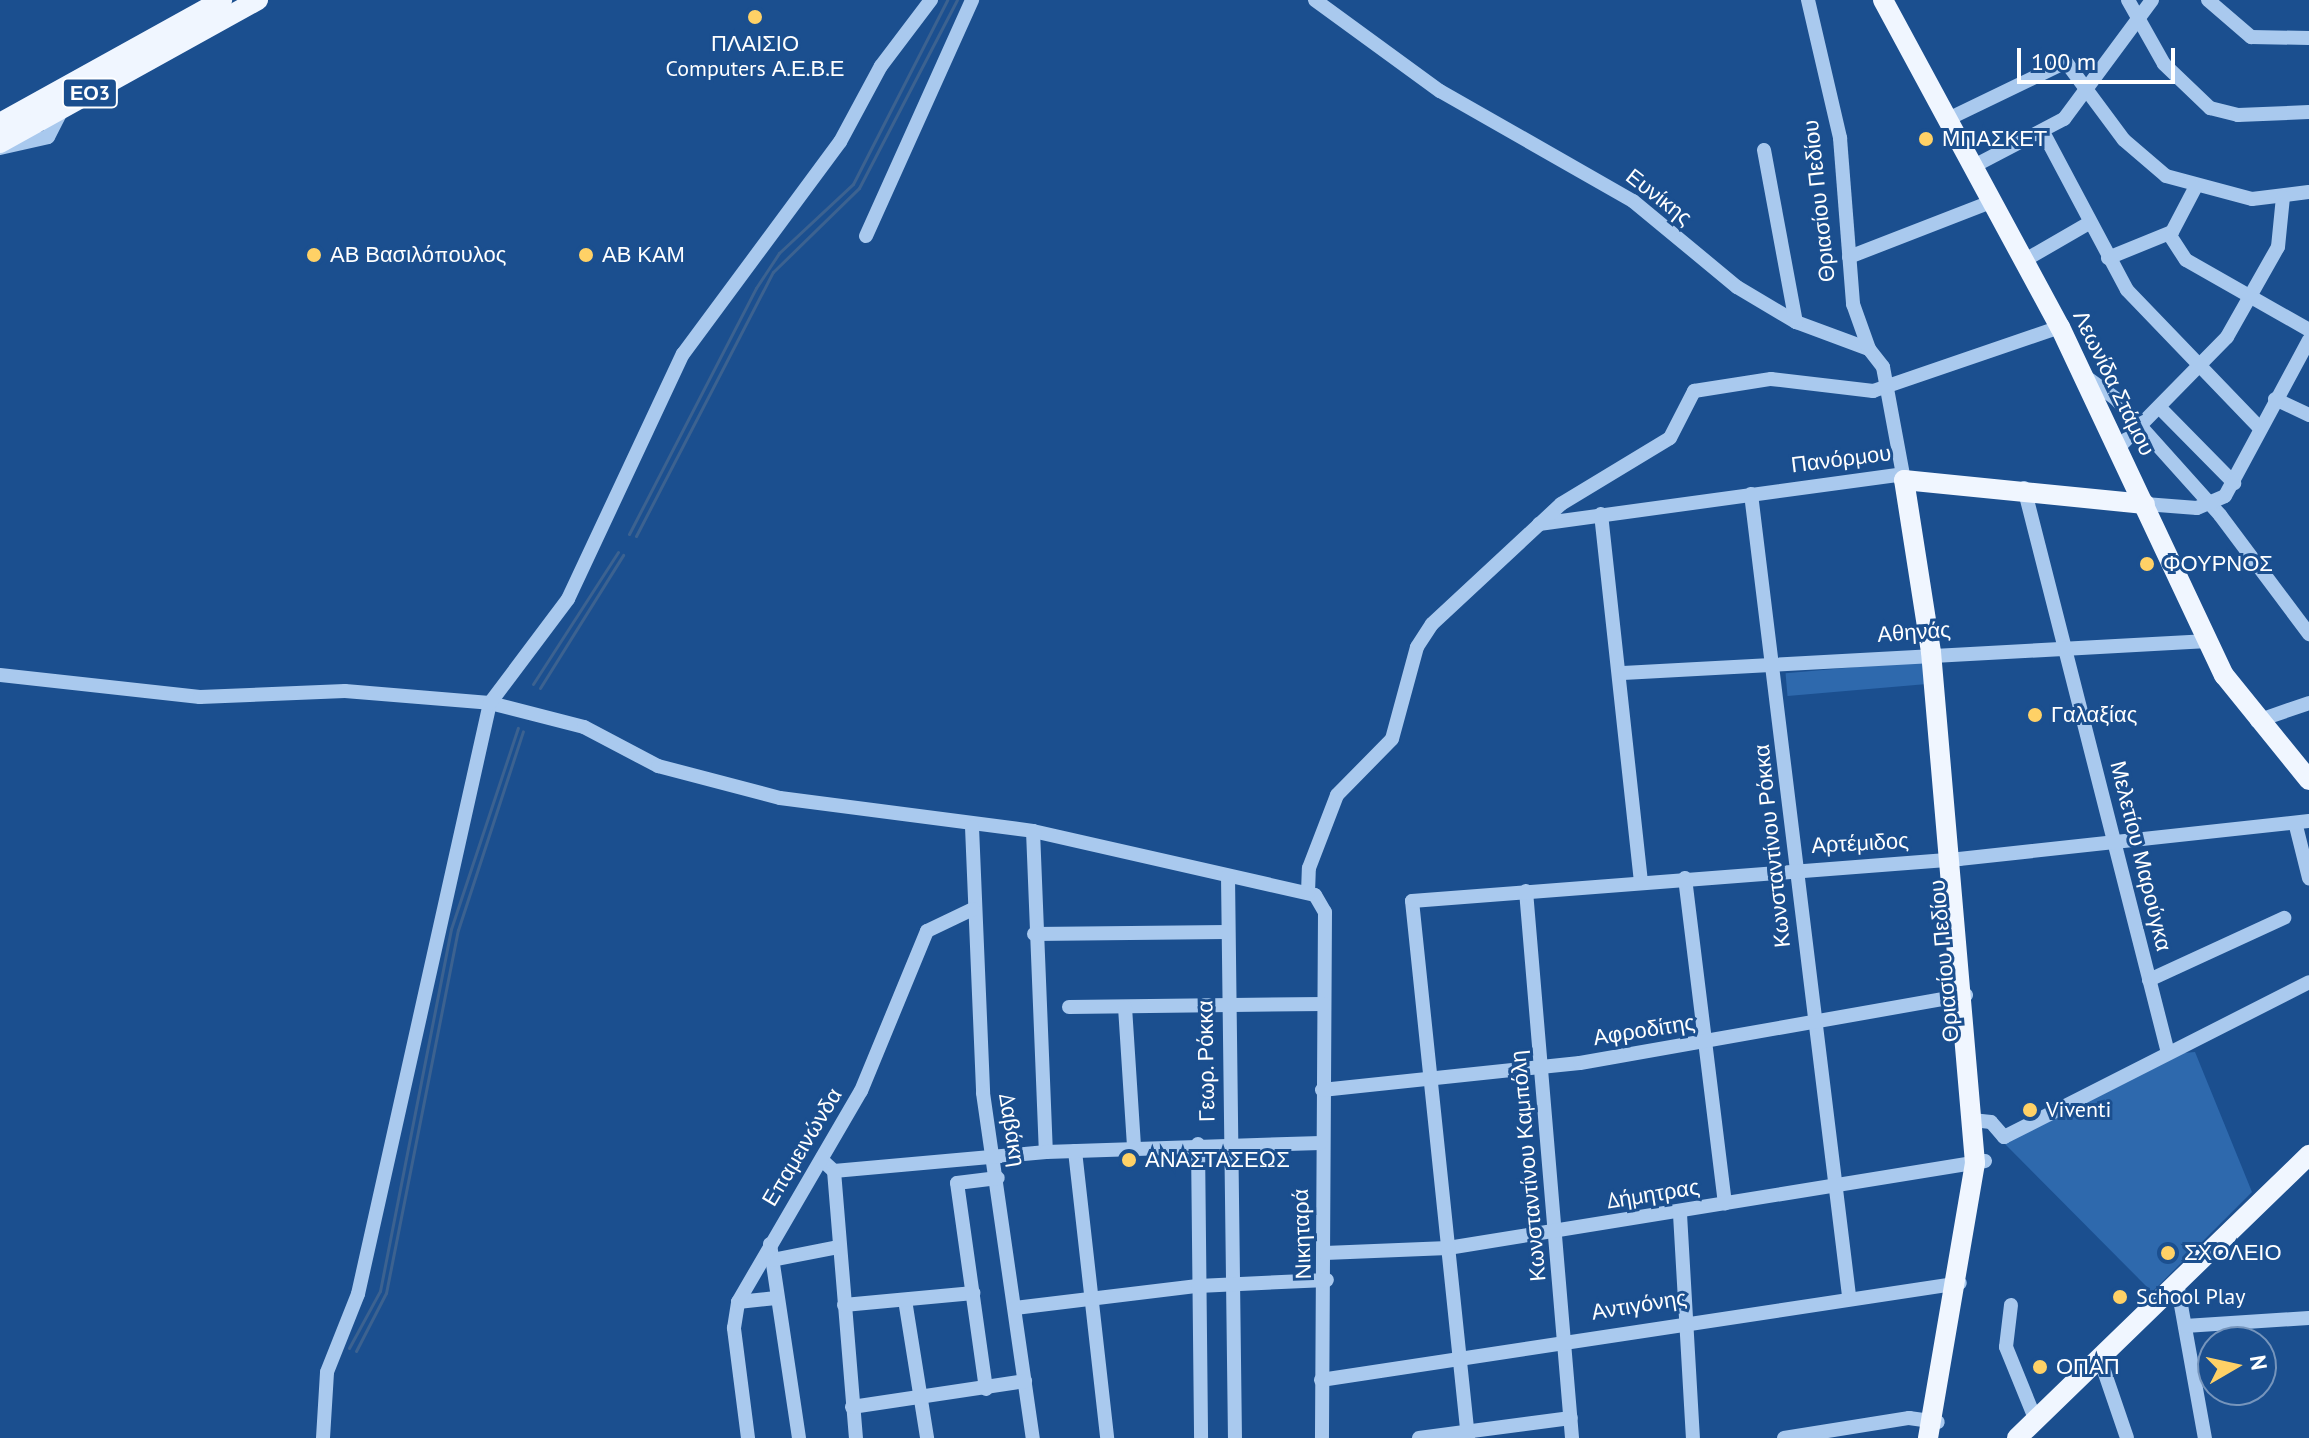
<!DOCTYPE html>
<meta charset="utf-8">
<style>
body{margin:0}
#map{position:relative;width:2309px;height:1438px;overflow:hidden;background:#1b4f8f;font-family:"PT Sans",sans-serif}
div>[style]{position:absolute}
.green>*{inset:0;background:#2e69ad;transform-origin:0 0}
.stream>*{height:3px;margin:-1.5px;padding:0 1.5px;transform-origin:1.5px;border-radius:1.5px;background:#3c6290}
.minor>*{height:14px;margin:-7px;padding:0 7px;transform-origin:7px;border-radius:7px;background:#a9c9ee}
.major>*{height:20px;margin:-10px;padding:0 10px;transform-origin:10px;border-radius:10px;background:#f0f6ff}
.dots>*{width:22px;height:22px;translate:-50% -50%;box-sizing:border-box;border:4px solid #1b4f8f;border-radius:50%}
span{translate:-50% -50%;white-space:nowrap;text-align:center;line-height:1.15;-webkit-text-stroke:6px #1b4f8f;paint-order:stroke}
.shield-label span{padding:2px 6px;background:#1b4f8f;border:2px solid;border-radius:6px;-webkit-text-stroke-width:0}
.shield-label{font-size:20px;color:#fff;font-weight:700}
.poi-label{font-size:22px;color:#fff}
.left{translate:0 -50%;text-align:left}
.street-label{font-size:22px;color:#fff}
.north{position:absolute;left:2197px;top:1326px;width:80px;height:80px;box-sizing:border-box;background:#1b4f8f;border:2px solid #7695bc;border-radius:50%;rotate:81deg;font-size:22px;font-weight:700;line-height:32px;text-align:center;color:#fff}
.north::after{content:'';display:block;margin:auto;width:28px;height:36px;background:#ffd166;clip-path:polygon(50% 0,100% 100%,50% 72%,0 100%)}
.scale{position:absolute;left:2017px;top:48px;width:158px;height:36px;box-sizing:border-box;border:4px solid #fff;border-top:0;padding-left:10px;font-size:24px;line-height:28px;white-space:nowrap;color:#fff;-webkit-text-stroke:6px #1b4f8f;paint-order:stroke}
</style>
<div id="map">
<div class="green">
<div style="left:1925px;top:661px;width:23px;height:140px;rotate:85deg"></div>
<div style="clip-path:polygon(2195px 1052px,2252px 1192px,2152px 1292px,2003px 1142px,2172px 1054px)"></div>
</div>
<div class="stream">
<div style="left:629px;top:534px;width:277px;rotate:-62.7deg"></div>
<div style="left:756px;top:288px;width:42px;rotate:-56.7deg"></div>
<div style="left:779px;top:253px;width:101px;rotate:-43deg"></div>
<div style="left:853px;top:184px;width:207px;rotate:-62.9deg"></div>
<div style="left:636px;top:536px;width:297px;rotate:-62.6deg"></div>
<div style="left:773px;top:272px;width:120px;rotate:-44.3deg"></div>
<div style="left:859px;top:188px;width:212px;rotate:-62.5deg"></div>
<div style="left:533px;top:684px;width:157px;rotate:-57.2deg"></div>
<div style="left:540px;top:688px;width:157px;rotate:-58deg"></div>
<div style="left:349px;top:1348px;width:65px;rotate:-61.5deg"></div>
<div style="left:380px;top:1291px;width:369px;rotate:-78.9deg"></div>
<div style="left:451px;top:929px;width:212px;rotate:-71.6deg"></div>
<div style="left:356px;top:1351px;width:65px;rotate:-62.7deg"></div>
<div style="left:386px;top:1293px;width:370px;rotate:-78.8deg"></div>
<div style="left:458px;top:930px;width:209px;rotate:-71.9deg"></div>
</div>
<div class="minor">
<div style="left:1315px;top:0;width:155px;rotate:36.1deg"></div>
<div style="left:1440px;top:91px;width:222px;rotate:29.7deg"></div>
<div style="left:1633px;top:201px;width:135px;rotate:39.6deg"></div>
<div style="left:1737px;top:287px;width:69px;rotate:30.7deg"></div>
<div style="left:1796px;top:322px;width:78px;rotate:20.3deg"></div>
<div style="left:1869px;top:349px;width:23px;rotate:52deg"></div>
<div style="left:1883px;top:367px;width:115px;rotate:79.5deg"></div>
<div style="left:1808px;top:0;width:142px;rotate:76.9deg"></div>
<div style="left:1840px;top:138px;width:167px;rotate:85.5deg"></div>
<div style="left:1853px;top:304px;width:48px;rotate:70.4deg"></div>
<div style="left:2128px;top:0;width:73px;rotate:60.6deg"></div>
<div style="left:2164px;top:64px;width:64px;rotate:43.7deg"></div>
<div style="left:2210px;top:108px;width:29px;rotate:14deg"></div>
<div style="left:2238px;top:115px;width:71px;rotate:-2.4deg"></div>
<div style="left:2208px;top:0;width:57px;rotate:40.7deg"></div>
<div style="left:2251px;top:37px;width:58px;rotate:1deg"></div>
<div style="left:1948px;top:119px;width:131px;rotate:-25.8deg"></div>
<div style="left:2066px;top:62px;width:97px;rotate:53.4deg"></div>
<div style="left:2124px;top:140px;width:55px;rotate:40.6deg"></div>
<div style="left:2166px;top:176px;width:89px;rotate:15deg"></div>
<div style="left:2252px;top:199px;width:57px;rotate:-7deg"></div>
<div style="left:2043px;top:132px;width:179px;rotate:62deg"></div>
<div style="left:2127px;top:290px;width:192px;rotate:46.1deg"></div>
<div style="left:0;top:148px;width:49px;rotate:-12.9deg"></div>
<div style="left:48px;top:137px;width:33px;rotate:-63deg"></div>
<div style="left:1764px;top:150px;width:175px;rotate:79.5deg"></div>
<div style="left:1972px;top:167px;width:104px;rotate:-27.6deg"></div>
<div style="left:2064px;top:119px;width:148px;rotate:-53.5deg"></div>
<div style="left:2169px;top:234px;width:31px;rotate:57deg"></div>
<div style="left:2186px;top:260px;width:142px;rotate:29.6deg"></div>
<div style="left:866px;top:236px;width:259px;rotate:-65.8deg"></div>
<div style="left:1849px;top:257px;width:152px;rotate:-21.2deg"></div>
<div style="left:2108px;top:258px;width:69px;rotate:-22.1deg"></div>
<div style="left:2172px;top:232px;width:50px;rotate:-62.4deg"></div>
<div style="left:2025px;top:260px;width:74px;rotate:-30deg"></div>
<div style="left:2086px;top:377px;width:37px;rotate:36deg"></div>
<div style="left:2116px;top:399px;width:156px;rotate:48.1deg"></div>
<div style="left:2220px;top:515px;width:149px;rotate:53.2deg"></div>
<div style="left:2275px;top:399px;width:38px;rotate:25deg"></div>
<div style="left:2162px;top:410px;width:103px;rotate:45.4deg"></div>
<div style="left:2119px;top:447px;width:154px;rotate:-45.5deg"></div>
<div style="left:2227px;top:337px;width:103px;rotate:-60.5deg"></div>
<div style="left:2278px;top:247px;width:50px;rotate:-84.3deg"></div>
<div style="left:2024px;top:488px;width:579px;rotate:75.7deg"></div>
<div style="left:1751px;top:494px;width:808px;rotate:83.03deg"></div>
<div style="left:2145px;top:504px;width:52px;rotate:4.4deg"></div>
<div style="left:2197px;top:508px;width:30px;rotate:-23deg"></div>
<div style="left:2225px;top:496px;width:177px;rotate:-61.7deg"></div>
<div style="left:1601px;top:514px;width:370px;rotate:83.8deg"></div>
<div style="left:1539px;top:524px;width:367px;rotate:-7.8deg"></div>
<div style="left:1623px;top:673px;width:586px;rotate:-3.13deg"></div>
<div style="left:0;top:675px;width:201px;rotate:6.3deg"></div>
<div style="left:200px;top:697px;width:145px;rotate:-2.4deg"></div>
<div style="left:345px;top:691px;width:145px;rotate:4.7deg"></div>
<div style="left:490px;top:703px;width:97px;rotate:14.3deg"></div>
<div style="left:584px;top:727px;width:84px;rotate:27.8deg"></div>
<div style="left:658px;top:766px;width:126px;rotate:14.7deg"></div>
<div style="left:780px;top:798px;width:255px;rotate:7.4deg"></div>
<div style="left:1033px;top:831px;width:289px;rotate:12.8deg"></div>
<div style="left:1315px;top:895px;width:20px;rotate:60deg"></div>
<div style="left:1325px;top:912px;width:526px;rotate:90.33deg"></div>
<div style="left:2257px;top:721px;width:55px;rotate:-19.1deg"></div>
<div style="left:2296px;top:826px;width:54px;rotate:76deg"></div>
<div style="left:972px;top:827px;width:266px;rotate:87.6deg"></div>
<div style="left:983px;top:1093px;width:349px;rotate:81.8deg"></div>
<div style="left:1033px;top:831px;width:321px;rotate:87.7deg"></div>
<div style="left:1228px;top:876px;width:562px;rotate:89.29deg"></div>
<div style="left:1685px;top:878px;width:328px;rotate:83deg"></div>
<div style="left:1526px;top:891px;width:549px;rotate:85.19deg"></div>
<div style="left:1308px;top:893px;width:25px;rotate:-88deg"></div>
<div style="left:1309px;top:868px;width:78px;rotate:-69deg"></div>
<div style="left:1337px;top:795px;width:78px;rotate:-45.5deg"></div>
<div style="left:1392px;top:739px;width:95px;rotate:-74.8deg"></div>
<div style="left:1417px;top:647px;width:27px;rotate:-57deg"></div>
<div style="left:1432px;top:624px;width:176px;rotate:-42.9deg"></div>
<div style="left:1561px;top:504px;width:127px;rotate:-31.2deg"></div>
<div style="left:1670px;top:438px;width:53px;rotate:-62.9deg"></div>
<div style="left:1694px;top:391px;width:78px;rotate:-8.9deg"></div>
<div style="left:1771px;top:379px;width:103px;rotate:6.7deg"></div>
<div style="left:1873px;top:391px;width:198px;rotate:-18.9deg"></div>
<div style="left:1034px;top:934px;width:193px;rotate:-0.6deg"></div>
<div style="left:2149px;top:980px;width:149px;rotate:-24.7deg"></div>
<div style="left:1069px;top:1007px;width:255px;rotate:-0.7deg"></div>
<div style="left:1125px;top:1007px;width:141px;rotate:86.3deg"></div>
<div style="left:1322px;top:1090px;width:259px;rotate:-6deg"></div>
<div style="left:1580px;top:1063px;width:392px;rotate:-10deg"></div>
<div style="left:1972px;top:1120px;width:19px;rotate:6deg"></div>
<div style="left:1991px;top:1122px;width:20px;rotate:49deg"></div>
<div style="left:2004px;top:1137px;width:342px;rotate:-26.9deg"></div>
<div style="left:1198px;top:1144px;width:294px;rotate:89.4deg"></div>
<div style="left:1075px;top:1151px;width:289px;rotate:83.6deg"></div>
<div style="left:822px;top:1160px;width:16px;rotate:43deg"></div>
<div style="left:834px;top:1171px;width:213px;rotate:-5.1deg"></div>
<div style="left:1046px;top:1152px;width:275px;rotate:-1.9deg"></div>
<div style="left:834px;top:1171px;width:268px;rotate:85.3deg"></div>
<div style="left:1680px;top:1214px;width:224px;rotate:86.7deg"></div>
<div style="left:770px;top:1244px;width:196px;rotate:81.5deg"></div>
<div style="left:1325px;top:1253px;width:123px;rotate:-2.3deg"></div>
<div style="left:1448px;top:1248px;width:544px;rotate:-9.2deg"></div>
<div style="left:772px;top:1260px;width:67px;rotate:-11.1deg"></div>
<div style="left:2177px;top:1283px;width:158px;rotate:79.8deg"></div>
<div style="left:905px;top:1300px;width:140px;rotate:80.9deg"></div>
<div style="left:738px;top:1302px;width:38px;rotate:-6deg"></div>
<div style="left:844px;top:1305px;width:130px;rotate:-5.3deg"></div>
<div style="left:2011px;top:1305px;width:42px;rotate:96.8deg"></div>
<div style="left:2006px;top:1347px;width:80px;rotate:67.9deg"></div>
<div style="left:1015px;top:1308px;width:184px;rotate:-6.9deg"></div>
<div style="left:1198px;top:1286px;width:129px;rotate:-2.7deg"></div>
<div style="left:2185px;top:1326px;width:124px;rotate:-3.7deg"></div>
<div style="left:2100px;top:1359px;width:83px;rotate:71.1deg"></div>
<div style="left:1321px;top:1380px;width:646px;rotate:-8.63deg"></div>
<div style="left:986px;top:1389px;width:208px;rotate:-98deg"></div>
<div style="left:957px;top:1183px;width:41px;rotate:-7deg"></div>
<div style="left:852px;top:1407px;width:175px;rotate:-8.5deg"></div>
<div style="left:323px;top:1438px;width:66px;rotate:-86.5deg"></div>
<div style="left:327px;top:1372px;width:84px;rotate:-68.3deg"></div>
<div style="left:358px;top:1294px;width:606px;rotate:-77.41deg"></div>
<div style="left:490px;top:703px;width:130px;rotate:-53.1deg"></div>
<div style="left:568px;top:599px;width:271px;rotate:-64.9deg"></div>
<div style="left:683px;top:354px;width:264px;rotate:-53.5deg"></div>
<div style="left:840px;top:142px;width:86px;rotate:-61.7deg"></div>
<div style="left:881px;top:66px;width:83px;rotate:-52.9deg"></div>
<div style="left:748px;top:1438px;width:111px;rotate:-97.3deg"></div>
<div style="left:734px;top:1328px;width:26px;rotate:-81deg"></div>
<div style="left:738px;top:1302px;width:244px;rotate:-59.8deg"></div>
<div style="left:861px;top:1091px;width:173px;rotate:-67.6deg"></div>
<div style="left:927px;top:931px;width:51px;rotate:-25.6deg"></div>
<div style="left:1419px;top:1438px;width:153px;rotate:-7.5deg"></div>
<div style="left:1468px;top:1438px;width:540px;rotate:-95.95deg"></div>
<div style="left:1412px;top:901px;width:549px;rotate:-4.39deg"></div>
<div style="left:1959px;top:859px;width:352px;rotate:-6.2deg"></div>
<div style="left:1784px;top:1438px;width:127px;rotate:-9.1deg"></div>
<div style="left:1909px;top:1418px;width:29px;rotate:8deg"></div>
</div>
<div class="major">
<div style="left:1883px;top:0;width:372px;rotate:61.6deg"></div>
<div style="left:2060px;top:327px;width:385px;rotate:64.8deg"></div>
<div style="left:2224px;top:675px;width:135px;rotate:51deg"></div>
<div style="left:0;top:123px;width:254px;rotate:-29deg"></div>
<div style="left:0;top:143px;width:295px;rotate:-29deg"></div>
<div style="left:1928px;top:1438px;width:279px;rotate:-80.3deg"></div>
<div style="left:1975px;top:1163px;width:513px;rotate:-94.92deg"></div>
<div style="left:1931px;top:652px;width:174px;rotate:-98.9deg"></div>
<div style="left:1904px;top:480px;width:242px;rotate:5.7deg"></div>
<div style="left:2017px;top:1438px;width:407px;rotate:-44.1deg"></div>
</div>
<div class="dots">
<div style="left:755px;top:17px;background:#ffd166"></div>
<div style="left:1926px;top:139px;background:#ffd166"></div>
<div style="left:314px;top:255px;background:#ffd166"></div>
<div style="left:586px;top:255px;background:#ffd166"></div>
<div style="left:2147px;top:564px;background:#ffd166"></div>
<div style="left:2035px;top:715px;background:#ffd166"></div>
<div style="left:2030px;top:1110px;background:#ffd166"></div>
<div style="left:1129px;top:1160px;background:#ffd166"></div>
<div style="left:2168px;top:1253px;background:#ffd166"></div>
<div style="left:2120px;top:1297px;background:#ffd166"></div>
<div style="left:2040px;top:1367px;background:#ffd166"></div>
</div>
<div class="shield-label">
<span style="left:90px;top:93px">ΕΟ3</span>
</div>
<div class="poi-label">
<span style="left:755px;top:56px">ΠΛΑΙΣΙΟ<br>Computers Α.Ε.Β.Ε</span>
<span class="left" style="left:1942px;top:139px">ΜΠΑΣΚΕΤ</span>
<span class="left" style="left:330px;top:255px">ΑΒ Βασιλόπουλος</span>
<span class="left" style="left:602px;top:255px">ΑΒ ΚΑΜ</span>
<span class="left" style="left:2163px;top:564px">ΦΟΥΡΝΟΣ</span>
<span class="left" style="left:2051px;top:715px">Γαλαξίας</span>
<span class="left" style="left:2046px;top:1110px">Viventi</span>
<span class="left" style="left:1145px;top:1160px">ΑΝΑΣΤΑΣΕΩΣ</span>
<span class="left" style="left:2184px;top:1253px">ΣΧΟΛΕΙΟ</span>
<span class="left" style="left:2136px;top:1297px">School Play</span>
<span class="left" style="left:2056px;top:1367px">ΟΠΑΠ</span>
</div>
<div class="street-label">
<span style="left:1659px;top:197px;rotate:38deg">Ευνίκης</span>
<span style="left:1819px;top:201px;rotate:-96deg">Θριασίου Πεδίου</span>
<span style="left:2114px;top:383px;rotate:64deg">Λεωνίδα Στάμου</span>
<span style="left:1841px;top:459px;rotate:-7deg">Πανόρμου</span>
<span style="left:1914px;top:632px;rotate:-4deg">Αθηνάς</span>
<span style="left:1860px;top:843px;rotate:-3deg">Αρτέμιδος</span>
<span style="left:1772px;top:846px;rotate:-96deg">Κωνσταντίνου Ρόκκα</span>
<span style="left:2141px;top:856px;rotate:76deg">Μελετίου Μαρούγκα</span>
<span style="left:1944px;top:961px;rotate:-95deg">Θριασίου Πεδίου</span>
<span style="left:1644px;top:1030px;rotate:-9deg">Αφροδίτης</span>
<span style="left:1206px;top:1061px;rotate:-91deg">Γεωρ. Ρόκκα</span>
<span style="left:1012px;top:1130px;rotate:81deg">Δαβάκη</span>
<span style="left:802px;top:1147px;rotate:-59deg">Επαμεινώνδα</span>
<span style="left:1528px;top:1166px;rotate:-95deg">Κωνσταντίνου Καμπόλη</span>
<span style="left:1653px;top:1194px;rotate:-9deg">Δήμητρας</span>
<span style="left:1302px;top:1234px;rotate:-92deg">Νικηταρά</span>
<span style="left:1639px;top:1305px;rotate:-9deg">Αντιγόνης</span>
</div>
<div class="north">N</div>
<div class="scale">100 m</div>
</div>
